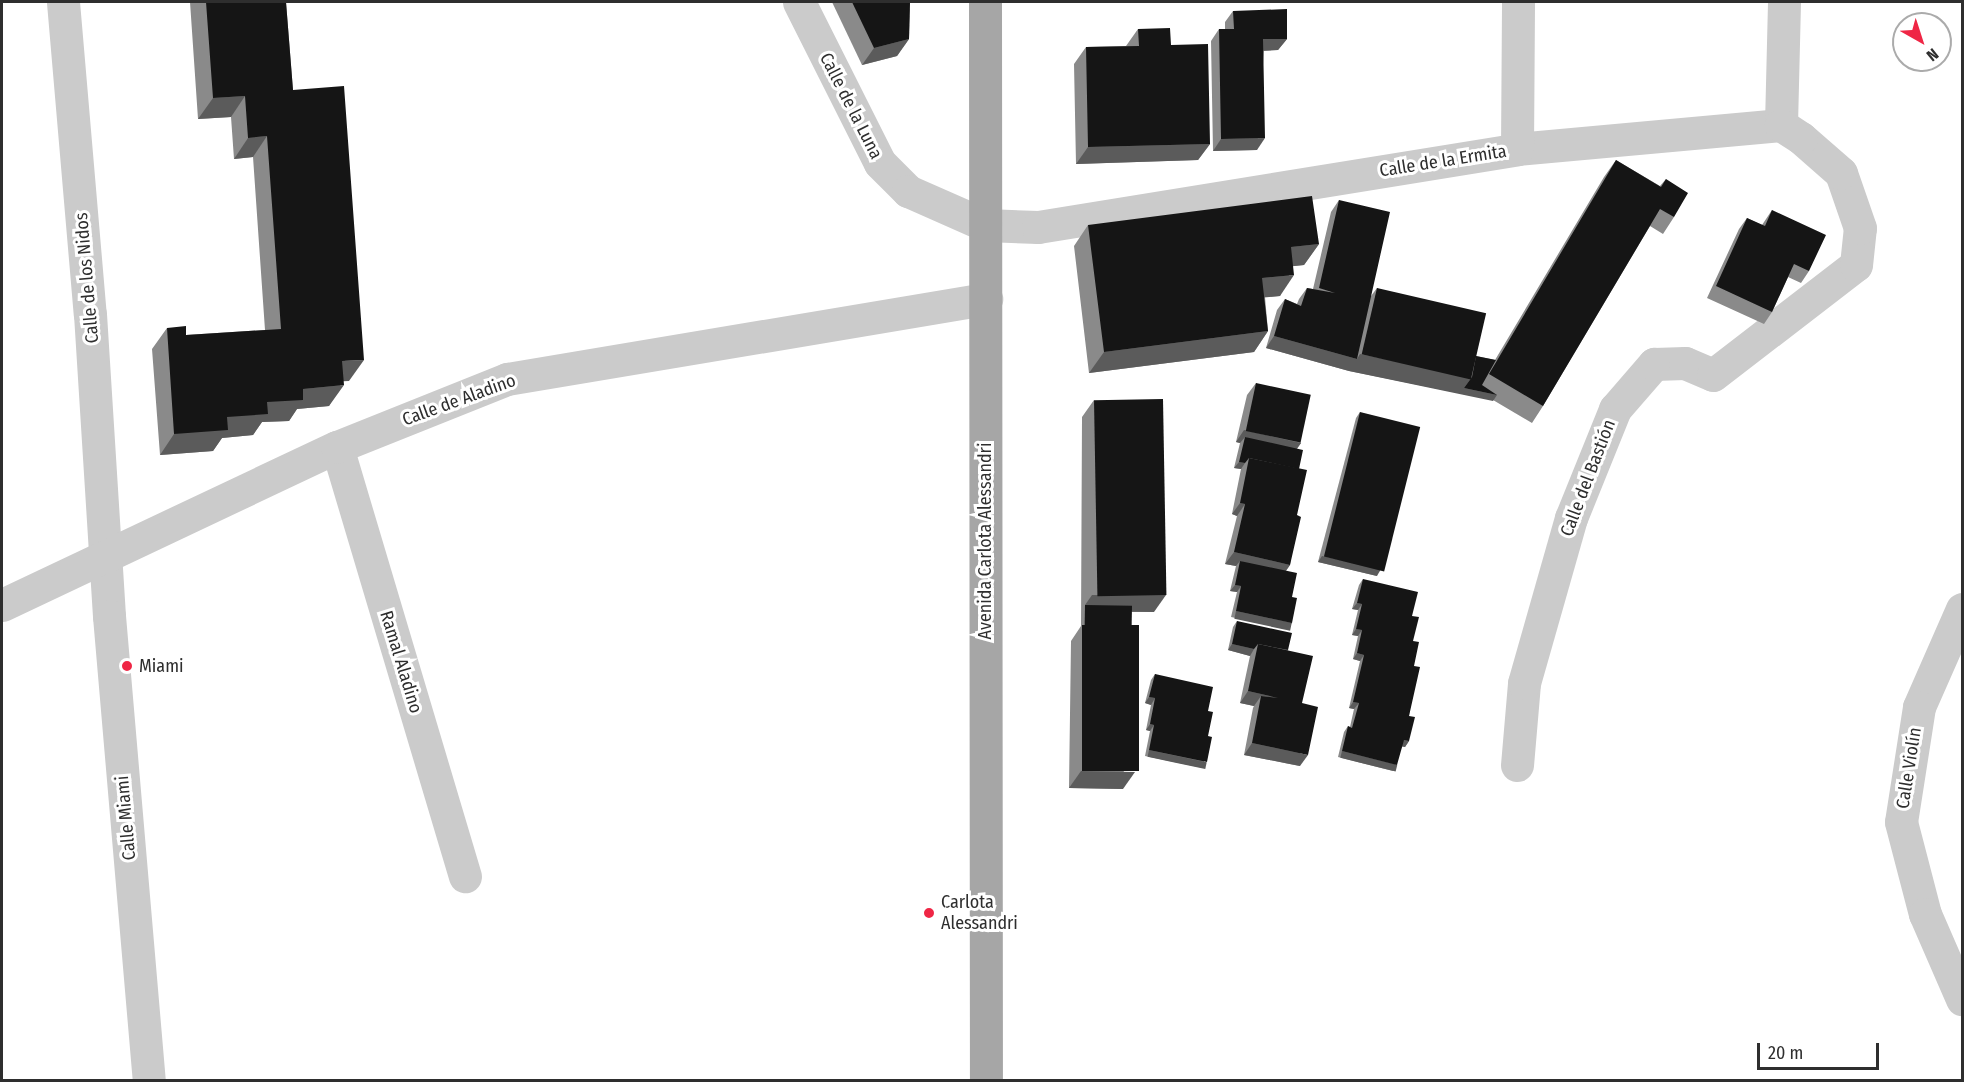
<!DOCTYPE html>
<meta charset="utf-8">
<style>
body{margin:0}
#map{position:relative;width:1964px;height:1082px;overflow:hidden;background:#fff;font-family:"Fira Sans Condensed",sans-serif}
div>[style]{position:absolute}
.minor>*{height:33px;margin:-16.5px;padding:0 16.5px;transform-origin:16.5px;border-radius:16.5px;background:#cbcbcb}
.major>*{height:33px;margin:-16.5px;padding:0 16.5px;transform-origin:16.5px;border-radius:16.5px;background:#a6a6a6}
.wall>*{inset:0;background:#8a8a8a}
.shaded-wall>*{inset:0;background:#5b5b5b;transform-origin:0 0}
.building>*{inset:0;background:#151515;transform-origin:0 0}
.dots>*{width:16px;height:16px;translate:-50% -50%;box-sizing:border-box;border:3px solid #fff;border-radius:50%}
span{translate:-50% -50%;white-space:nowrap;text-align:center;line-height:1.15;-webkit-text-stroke:6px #fff;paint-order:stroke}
.street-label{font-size:18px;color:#2e2e2e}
.poi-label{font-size:18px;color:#2e2e2e}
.left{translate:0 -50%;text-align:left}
.frame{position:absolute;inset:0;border:3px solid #2e2e2e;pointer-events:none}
.north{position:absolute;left:1892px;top:12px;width:60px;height:60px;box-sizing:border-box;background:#fff;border:2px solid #ababab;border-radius:50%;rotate:141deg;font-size:16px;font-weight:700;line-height:24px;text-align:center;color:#2e2e2e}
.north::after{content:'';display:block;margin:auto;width:21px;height:27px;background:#ef2645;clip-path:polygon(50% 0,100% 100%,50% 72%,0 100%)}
.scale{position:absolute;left:1757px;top:1043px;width:122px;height:27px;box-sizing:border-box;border:3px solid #2e2e2e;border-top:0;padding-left:8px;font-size:18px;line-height:21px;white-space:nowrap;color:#2e2e2e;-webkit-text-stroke:4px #fff;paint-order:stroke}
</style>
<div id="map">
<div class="minor">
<div style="left:63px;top:2px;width:313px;rotate:85.1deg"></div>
<div style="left:90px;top:314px;width:303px;rotate:86.4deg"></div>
<div style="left:109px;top:616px;width:466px;rotate:85.1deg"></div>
<div style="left:799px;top:2px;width:180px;rotate:63.3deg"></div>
<div style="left:880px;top:163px;width:40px;rotate:45deg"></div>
<div style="left:908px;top:191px;width:84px;rotate:23.8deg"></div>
<div style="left:985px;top:225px;width:53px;rotate:2.2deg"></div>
<div style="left:1038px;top:227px;width:485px;rotate:-9.2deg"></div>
<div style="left:1517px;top:149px;width:265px;rotate:-5.2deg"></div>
<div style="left:1781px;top:125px;width:123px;rotate:-88.6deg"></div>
<div style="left:1517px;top:149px;width:147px;rotate:-89.6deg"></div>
<div style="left:337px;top:447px;width:448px;rotate:73.4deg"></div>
<div style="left:2px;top:605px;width:370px;rotate:-25.3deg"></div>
<div style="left:337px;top:447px;width:183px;rotate:-21.8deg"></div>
<div style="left:507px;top:379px;width:486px;rotate:-9.5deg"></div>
<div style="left:1962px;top:609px;width:107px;rotate:113.7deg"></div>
<div style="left:1919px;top:707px;width:116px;rotate:98.9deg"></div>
<div style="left:1901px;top:822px;width:95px;rotate:75.4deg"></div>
<div style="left:1925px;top:914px;width:93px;rotate:66.5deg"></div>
<div style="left:1517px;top:765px;width:82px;rotate:-85.1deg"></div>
<div style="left:1524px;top:683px;width:172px;rotate:-74.1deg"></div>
<div style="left:1571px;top:518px;width:118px;rotate:-68deg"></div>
<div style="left:1615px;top:409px;width:60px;rotate:-49.1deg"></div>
<div style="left:1654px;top:364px;width:31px;rotate:-2deg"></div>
<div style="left:1685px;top:363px;width:30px;rotate:23deg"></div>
<div style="left:1713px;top:375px;width:180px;rotate:-37.6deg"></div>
<div style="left:1856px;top:265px;width:37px;rotate:-84deg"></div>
<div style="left:1860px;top:228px;width:58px;rotate:-109.1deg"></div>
<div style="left:1841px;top:173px;width:53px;rotate:-138.8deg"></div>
<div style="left:1801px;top:138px;width:24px;rotate:-147deg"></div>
</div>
<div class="major">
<div style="left:985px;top:2px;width:1078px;rotate:89.95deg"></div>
</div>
<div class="wall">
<div style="clip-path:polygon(190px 2px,286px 2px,293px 90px,349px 381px,343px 381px,329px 406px,297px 409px,289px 421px,262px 422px,253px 435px,222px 438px,213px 451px,160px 455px,152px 349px,167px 328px,186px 335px,265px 330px,253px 157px,234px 159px,231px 117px,198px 119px)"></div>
<div style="clip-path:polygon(832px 2px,910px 2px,909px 39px,897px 56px,862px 65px)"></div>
<div style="clip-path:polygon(1233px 11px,1287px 39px,1278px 50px,1264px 51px,1257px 150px,1213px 151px,1211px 41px,1219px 29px,1225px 29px,1225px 22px)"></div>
<div style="clip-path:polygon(1138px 29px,1210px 144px,1198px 160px,1076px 164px,1074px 64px,1086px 47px,1126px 46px)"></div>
<div style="clip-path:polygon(1616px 160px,1660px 186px,1666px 179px,1674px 217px,1663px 234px,1650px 226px,1543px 406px,1532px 423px,1493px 400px,1349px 371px,1266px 348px,1277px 310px,1285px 299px,1297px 304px,1299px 299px,1307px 288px,1313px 289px,1331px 212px,1339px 200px,1371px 296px,1377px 288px,1476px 356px,1495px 360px,1604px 177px)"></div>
<div style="clip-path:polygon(1772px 210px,1809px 271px,1801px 283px,1788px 277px,1772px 312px,1764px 324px,1707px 298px,1739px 229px,1747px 218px,1762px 225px)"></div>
<div style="clip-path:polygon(1088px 225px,1319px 244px,1304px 265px,1293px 266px,1280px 296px,1265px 297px,1268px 331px,1254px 352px,1089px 373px,1074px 246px)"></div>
<div style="clip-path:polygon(1256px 383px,1301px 443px,1297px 449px,1299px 469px,1297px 515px,1290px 565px,1286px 571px,1292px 597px,1292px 623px,1287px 629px,1231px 617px,1237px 592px,1230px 591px,1236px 566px,1225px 564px,1237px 516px,1232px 514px,1241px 469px,1234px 468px,1240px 443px,1236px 442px,1247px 395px)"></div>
<div style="clip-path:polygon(1094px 400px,1154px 612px,1131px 612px,1123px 789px,1069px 788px,1071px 641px,1081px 626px,1082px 417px)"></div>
<div style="clip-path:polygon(1360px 412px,1377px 576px,1318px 562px,1356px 418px)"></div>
<div style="clip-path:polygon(1363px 579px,1412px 616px,1414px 666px,1409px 716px,1409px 741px,1405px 747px,1402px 746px,1393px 771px,1338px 757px,1344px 732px,1348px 726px,1350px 727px,1354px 709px,1349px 708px,1360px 661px,1353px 659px,1358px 636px,1352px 635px,1358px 610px,1352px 609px,1359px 585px)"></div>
<div style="clip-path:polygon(1237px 621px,1288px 650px,1302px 703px,1300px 766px,1244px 755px,1253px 708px,1254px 706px,1240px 703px,1250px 656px,1228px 650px,1233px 627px)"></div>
<div style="clip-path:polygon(1155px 674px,1208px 711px,1208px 736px,1203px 768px,1145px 756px,1150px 731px,1146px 730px,1151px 705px,1145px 703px,1151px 680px)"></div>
</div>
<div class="shaded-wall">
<div style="clip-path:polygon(909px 39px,897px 56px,862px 65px,874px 48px)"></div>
<div style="clip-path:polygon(1263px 39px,1287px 39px,1278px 50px,1255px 51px)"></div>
<div style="clip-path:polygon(245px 96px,231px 117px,198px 119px,213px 98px)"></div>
<div style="clip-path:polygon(267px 136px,253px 157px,234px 159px,248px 138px)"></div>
<div style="clip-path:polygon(1265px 138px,1257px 150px,1213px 151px,1221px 139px)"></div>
<div style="clip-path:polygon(1210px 144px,1198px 160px,1076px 164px,1088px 147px)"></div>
<div style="clip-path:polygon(1319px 244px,1304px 265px,1276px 268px,1291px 247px)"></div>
<div style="clip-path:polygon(1294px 275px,1280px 296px,1248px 299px,1262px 278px)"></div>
<div style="clip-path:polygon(1268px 331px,1254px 352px,1089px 373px,1104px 352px)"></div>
<div style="clip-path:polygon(1274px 336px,1357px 359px,1360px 354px,1472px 377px,1464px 388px,1497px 395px,1493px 401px,1349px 371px,1266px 348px)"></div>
<div style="clip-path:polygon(364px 360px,349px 381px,327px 382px,342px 361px)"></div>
<div style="clip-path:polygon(344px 385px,329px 406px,297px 409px,289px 421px,262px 422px,253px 435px,222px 438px,213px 451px,160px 455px,174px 434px,227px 417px,303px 389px)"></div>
<div style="clip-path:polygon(1244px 430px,1301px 443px,1292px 455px,1245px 437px,1240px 443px,1236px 442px)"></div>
<div style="clip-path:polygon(1239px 462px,1245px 463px,1241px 469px,1234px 468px)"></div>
<div style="clip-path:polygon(1240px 503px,1245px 504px,1237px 516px,1232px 514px)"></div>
<div style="clip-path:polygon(1234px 552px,1290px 565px,1282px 576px,1240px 561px,1236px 566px,1225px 564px)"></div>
<div style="clip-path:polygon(1322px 556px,1381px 569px,1377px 576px,1318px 562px)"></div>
<div style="clip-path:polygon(1235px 585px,1241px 586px,1237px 592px,1230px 591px)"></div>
<div style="clip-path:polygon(1092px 595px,1166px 595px,1154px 612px,1085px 611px,1085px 605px)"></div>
<div style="clip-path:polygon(1357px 603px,1362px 604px,1358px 610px,1352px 609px)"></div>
<div style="left:1236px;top:611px;width:57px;height:8px;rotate:12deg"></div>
<div style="clip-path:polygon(1356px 629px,1362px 630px,1358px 636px,1352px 635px)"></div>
<div style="clip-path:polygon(1232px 644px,1254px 649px,1250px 656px,1228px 650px)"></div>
<div style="clip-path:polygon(1357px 653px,1364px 655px,1360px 661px,1353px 659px)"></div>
<div style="clip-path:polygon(1248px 691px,1278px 698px,1261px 696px,1254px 706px,1240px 703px)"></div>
<div style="clip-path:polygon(1149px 697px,1155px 698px,1151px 705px,1145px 703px)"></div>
<div style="clip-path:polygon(1353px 702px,1359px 703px,1354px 709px,1349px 708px)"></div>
<div style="clip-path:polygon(1150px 724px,1154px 725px,1150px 731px,1146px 730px)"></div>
<div style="clip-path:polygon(1404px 740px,1409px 741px,1405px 747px,1399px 746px)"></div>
<div style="clip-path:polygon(1252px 743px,1308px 755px,1300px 766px,1244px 755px)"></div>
<div style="left:1149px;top:750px;width:59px;height:7px;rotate:12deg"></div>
<div style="left:1342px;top:751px;width:57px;height:7px;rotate:14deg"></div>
<div style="clip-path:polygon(1081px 771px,1135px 772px,1123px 789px,1069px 788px)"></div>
</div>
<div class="building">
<div style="clip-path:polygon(206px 2px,286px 2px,293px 90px,344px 86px,364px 360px,342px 361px,344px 385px,303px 389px,303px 400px,267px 402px,268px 414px,227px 417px,228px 430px,174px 434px,167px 328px,186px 326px,186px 335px,281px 329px,267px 136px,248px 138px,245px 96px,213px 98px)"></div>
<div style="clip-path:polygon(852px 2px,910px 2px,909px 39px,874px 48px)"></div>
<div style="clip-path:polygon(1287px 9px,1287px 39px,1263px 39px,1265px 138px,1221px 139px,1219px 29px,1234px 29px,1233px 11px)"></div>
<div style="clip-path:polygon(1170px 28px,1171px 45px,1208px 44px,1210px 144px,1088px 147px,1086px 47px,1139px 46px,1138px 29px)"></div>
<div style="clip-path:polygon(1616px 160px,1661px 187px,1666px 179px,1688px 193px,1674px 217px,1660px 209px,1543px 406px,1489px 374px)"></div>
<div style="clip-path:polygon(1312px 196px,1319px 244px,1291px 247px,1294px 275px,1262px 278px,1268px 331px,1104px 352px,1088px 225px)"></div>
<div style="clip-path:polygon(1339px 200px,1390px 212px,1357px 359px,1274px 336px,1285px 299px,1301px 306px,1307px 288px,1335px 293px,1319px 288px)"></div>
<div style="clip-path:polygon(1772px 210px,1826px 235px,1809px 271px,1794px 264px,1772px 312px,1716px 286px,1747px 218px,1765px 226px)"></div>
<div style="left:1377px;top:288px;width:112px;height:68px;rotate:13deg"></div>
<div style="clip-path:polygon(1476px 356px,1496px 360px,1482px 385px,1497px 395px,1464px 388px,1472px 377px)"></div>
<div style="left:1256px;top:383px;width:56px;height:49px;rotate:12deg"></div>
<div style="left:1163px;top:399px;width:196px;height:69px;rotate:89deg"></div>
<div style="left:1360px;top:412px;width:62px;height:149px;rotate:14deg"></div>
<div style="clip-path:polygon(1245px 437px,1303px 450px,1299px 469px,1249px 458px,1245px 463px,1239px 462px)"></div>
<div style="clip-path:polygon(1249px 458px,1307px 470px,1297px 515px,1301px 517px,1290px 565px,1234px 552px,1245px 504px,1240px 503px)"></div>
<div style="clip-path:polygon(1240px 561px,1297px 573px,1292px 597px,1297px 598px,1292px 623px,1236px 611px,1241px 586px,1235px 585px)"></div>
<div style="clip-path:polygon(1363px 579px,1418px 592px,1412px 616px,1419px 617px,1413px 641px,1419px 642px,1414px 666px,1420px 667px,1409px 716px,1415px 717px,1409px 741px,1404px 740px,1397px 765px,1342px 751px,1348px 726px,1352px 728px,1359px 703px,1353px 702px,1364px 655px,1357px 653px,1362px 630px,1356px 629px,1362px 604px,1357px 603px)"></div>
<div style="left:1085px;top:605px;width:47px;height:20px;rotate:1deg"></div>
<div style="clip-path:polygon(1237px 621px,1292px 633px,1288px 650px,1258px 644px,1254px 649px,1232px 644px)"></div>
<div style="left:1082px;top:625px;width:57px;height:146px"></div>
<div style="clip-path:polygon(1258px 644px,1313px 656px,1302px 703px,1318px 707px,1308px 755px,1252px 743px,1261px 696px,1278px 698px,1248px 691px)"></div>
<div style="clip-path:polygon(1155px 674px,1213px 687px,1208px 711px,1213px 712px,1208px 736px,1212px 737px,1207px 762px,1149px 750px,1154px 725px,1150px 724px,1155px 698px,1149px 697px)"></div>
</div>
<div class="dots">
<div style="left:127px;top:666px;background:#ef2645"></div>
<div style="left:929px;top:913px;background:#ef2645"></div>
</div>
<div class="street-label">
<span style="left:851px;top:106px;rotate:63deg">Calle de la Luna</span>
<span style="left:1443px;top:161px;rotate:-9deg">Calle de la Ermita</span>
<span style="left:87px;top:278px;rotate:-95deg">Calle de los Nidos</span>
<span style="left:459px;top:400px;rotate:-20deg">Calle de Aladino</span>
<span style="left:1588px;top:478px;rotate:-69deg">Calle del Bastión</span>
<span style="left:985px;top:541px;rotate:-90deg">Avenida Carlota Alessandri</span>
<span style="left:401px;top:662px;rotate:73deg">Ramal Aladino</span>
<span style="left:1909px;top:768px;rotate:-81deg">Calle Violín</span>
<span style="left:126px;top:818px;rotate:-95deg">Calle Miami</span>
</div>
<div class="poi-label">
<span class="left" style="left:139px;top:666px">Miami</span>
<span class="left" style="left:941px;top:913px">Carlota<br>Alessandri</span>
</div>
<div class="frame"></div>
<div class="north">N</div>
<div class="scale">20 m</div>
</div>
